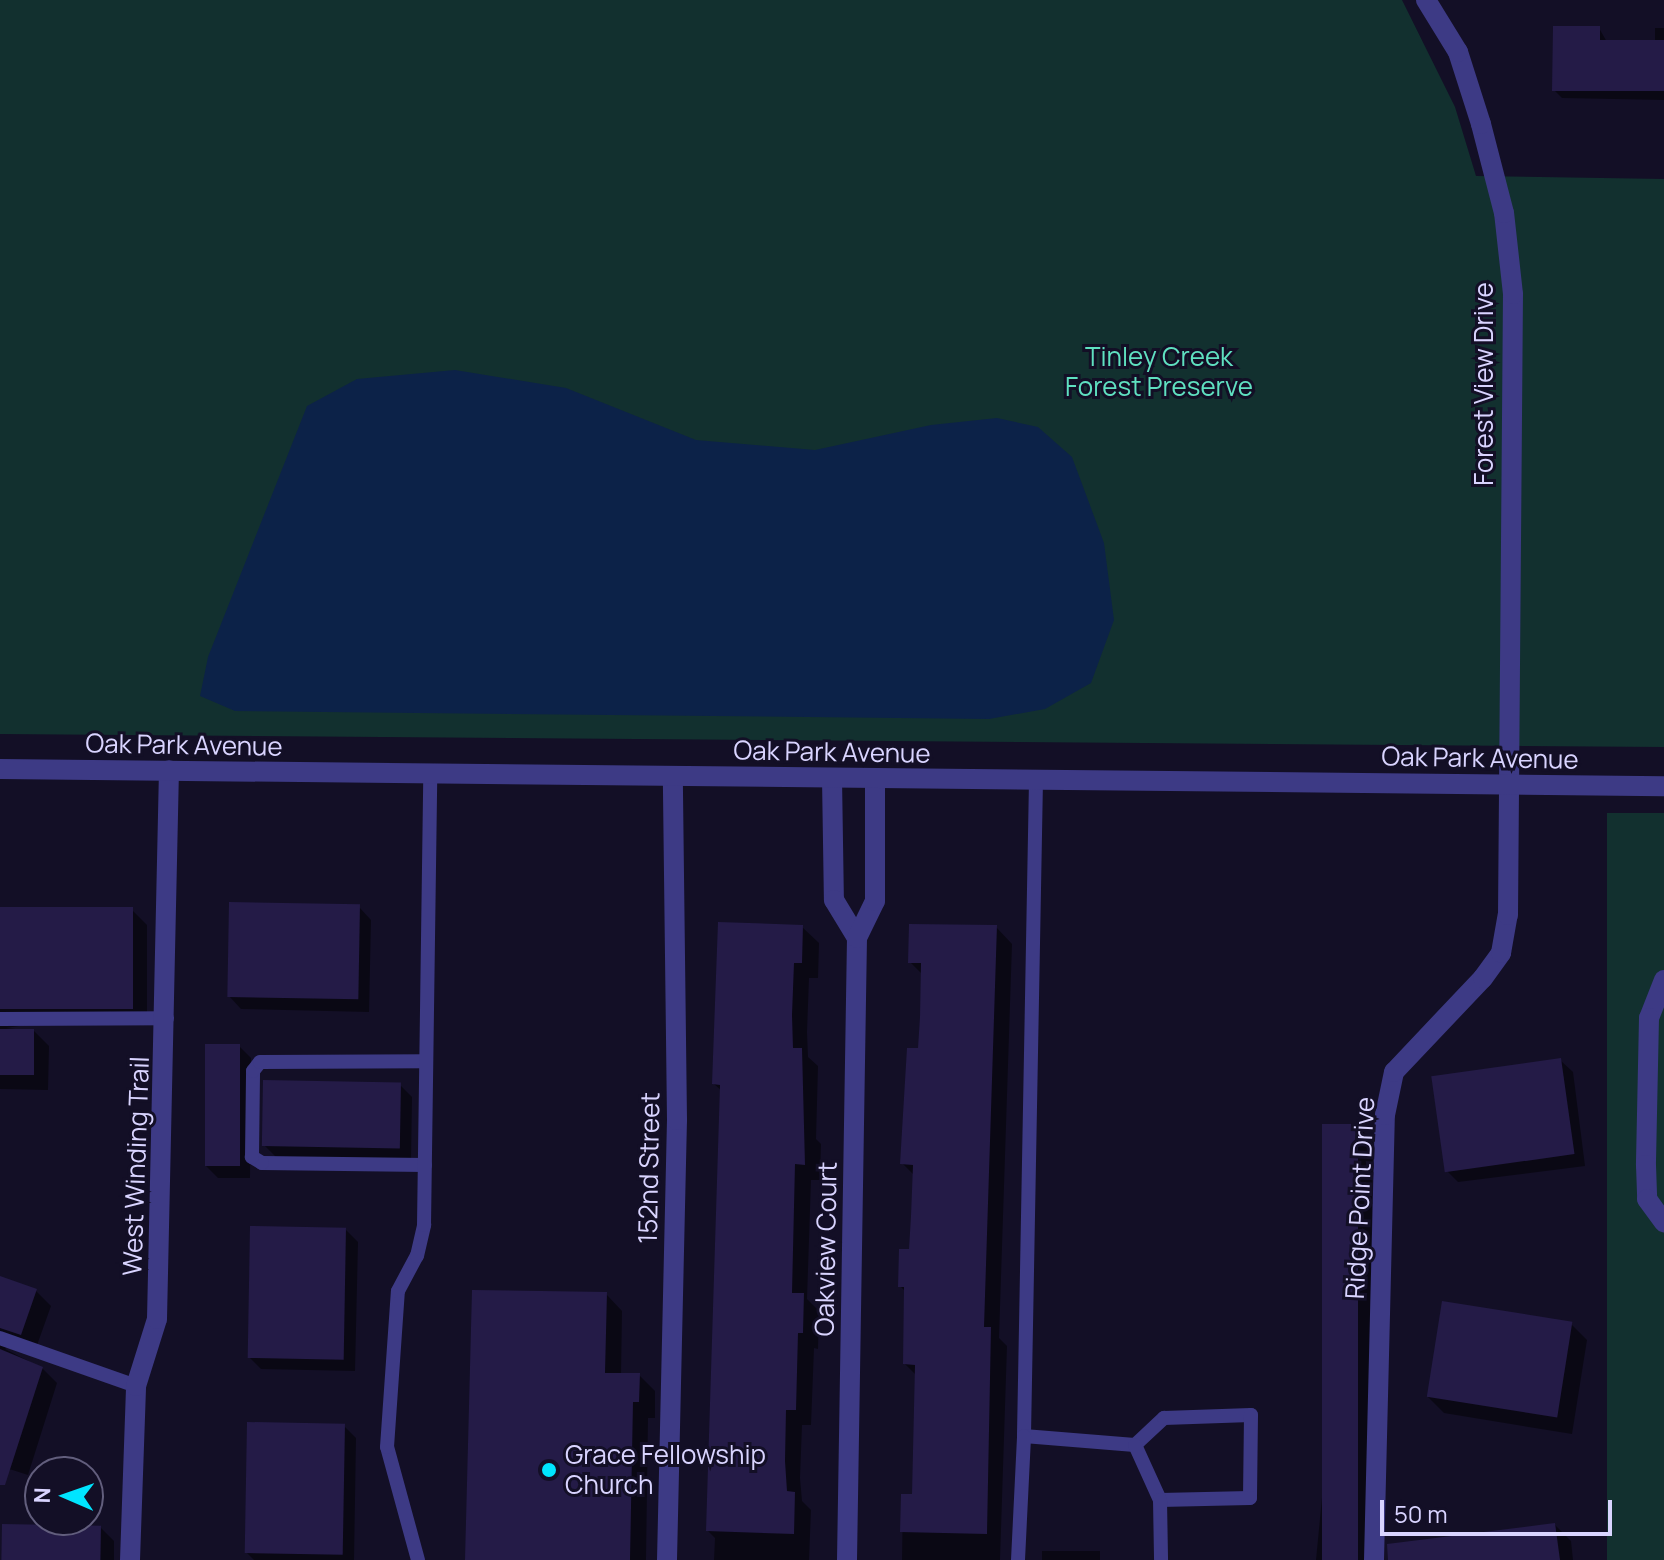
<!DOCTYPE html>
<style>
body{margin:0}
#map{position:relative;width:1664px;height:1560px;overflow:hidden;background:#130f26;font-family:Manrope,sans-serif}
div>[style]{position:absolute}
.green>*{inset:0;background:#12302f;transform-origin:0 0}
.water>*{inset:0;background:#0c2248}
.shadow>*{inset:0;background:#0007;transform-origin:0 0}
.building>*{inset:0;background:#241b47;transform-origin:0 0}
.service>*{height:14px;margin:-7px;padding:0 7px;transform-origin:7px;border-radius:7px;background:#3d3a85}
.minor>*{height:20px;margin:-10px;padding:0 10px;transform-origin:10px;border-radius:10px;background:#3d3a85}
.tertiary>*{height:20px;margin:-10px;padding:0 10px;transform-origin:10px;border-radius:10px;background:#3d3a85}
.dots>*{width:22px;height:22px;translate:-50% -50%;box-sizing:border-box;border:4px solid #130f26;border-radius:50%}
span{translate:-50% -50%;white-space:nowrap;text-align:center;line-height:1.15;-webkit-text-stroke:6px #130f26;paint-order:stroke}
.park-label{font-size:26px;color:#5fe0c0}
.street-label{font-size:26px;color:#d9d4ff}
.poi-label{font-size:26px;color:#d9d4ff}
.left{translate:0 -50%;text-align:left}
.north{position:absolute;left:24px;top:1456px;width:80px;height:80px;box-sizing:border-box;background:#130f26;border:2px solid #625e7d;border-radius:50%;rotate:272deg;font-size:22px;font-weight:700;line-height:32px;text-align:center;color:#d9d4ff}
.north::after{content:'';display:block;margin:auto;width:28px;height:36px;background:#00e5ff;clip-path:polygon(50% 0,100% 100%,50% 72%,0 100%)}
.scale{position:absolute;left:1380px;top:1500px;width:232px;height:36px;box-sizing:border-box;border:4px solid #d9d4ff;border-top:0;padding-left:10px;font-size:24px;line-height:28px;white-space:nowrap;color:#d9d4ff;-webkit-text-stroke:6px #130f26;paint-order:stroke}
</style>
<div id="map">
<div class="green">
<div style="clip-path:polygon(0 0,1402px 0,1455px 107px,1476px 176px,1664px 179px,1664px 747px,0 734px)"></div>
<div style="left:1607px;top:813px;width:57px;height:747px"></div>
</div>
<div class="water">
<div style="clip-path:polygon(455px 370px,566px 388px,696px 440px,815px 450px,931px 425px,997px 418px,1038px 427px,1072px 457px,1104px 543px,1114px 620px,1091px 683px,1045px 709px,989px 719px,235px 711px,200px 696px,208px 657px,307px 406px,357px 379px)"></div>
</div>
<div class="shadow">
<div style="clip-path:polygon(1599px 28px,1607px 42px,1655px 42px,1655px 28px,1664px 28px,1664px 100px,1562px 98px,1554px 90px)"></div>
<div style="clip-path:polygon(359px 907px,371px 920px,369px 1012px,241px 1009px,229px 996px)"></div>
<div style="clip-path:polygon(0 909px,132px 910px,147px 925px,147px 1021px,51px 1021px,6px 1028px,34px 1031px,49px 1046px,48px 1090px,0 1089px)"></div>
<div style="clip-path:polygon(802px 927px,819px 943px,818px 978px,809px 978px,807px 1032px,808px 1057px,818px 1066px,816px 1139px,821px 1144px,820px 1180px,811px 1180px,807px 1299px,819px 1311px,818px 1349px,814px 1348px,811px 1425px,802px 1425px,800px 1478px,802px 1501px,811px 1510px,809px 1560px,714px 1560px,715px 1538px,708px 1531px,722px 1091px,714px 1084px)"></div>
<div style="clip-path:polygon(996px 927px,1012px 944px,999px 1338px,1007px 1346px,1000px 1560px,902px 1560px,903px 1496px,914px 1496px,917px 1376px,905px 1364px,906px 1292px,900px 1286px,911px 1251px,914px 1175px,902px 1163px,920px 1050px,922px 974px,910px 962px)"></div>
<div style="clip-path:polygon(239px 1046px,251px 1058px,250px 1178px,218px 1178px,206px 1166px)"></div>
<div style="clip-path:polygon(1560px 1060px,1573px 1072px,1585px 1166px,1458px 1182px,1446px 1170px)"></div>
<div style="clip-path:polygon(400px 1085px,412px 1097px,411px 1160px,276px 1157px,264px 1145px)"></div>
<div style="clip-path:polygon(1358px 1126px,1373px 1142px,1367px 1560px,1316px 1560px)"></div>
<div style="clip-path:polygon(345px 1229px,358px 1242px,355px 1371px,261px 1369px,249px 1357px)"></div>
<div style="clip-path:polygon(0 1278px,36px 1291px,51px 1306px,36px 1348px,15px 1342px,5px 1349px,42px 1368px,57px 1383px,28px 1475px,0 1466px)"></div>
<div style="clip-path:polygon(606px 1294px,622px 1311px,621px 1375px,639px 1375px,655px 1391px,655px 1418px,648px 1418px,646px 1560px,468px 1560px)"></div>
<div style="clip-path:polygon(1571px 1324px,1587px 1340px,1572px 1434px,1444px 1413px,1428px 1397px)"></div>
<div style="clip-path:polygon(344px 1426px,356px 1438px,354px 1560px,254px 1560px,246px 1552px)"></div>
<div style="clip-path:polygon(1555px 1525px,1571px 1541px,1573px 1560px,1427px 1560px)"></div>
<div style="clip-path:polygon(100px 1527px,114px 1541px,114px 1560px,4px 1560px)"></div>
<div style="left:1042px;top:1551px;width:58px;height:9px"></div>
</div>
<div class="building">
<div style="clip-path:polygon(1553px 26px,1600px 26px,1600px 40px,1664px 40px,1664px 91px,1552px 91px)"></div>
<div style="left:229px;top:902px;width:131px;height:95px;rotate:1deg"></div>
<div style="left:0;top:907px;width:133px;height:102px"></div>
<div style="clip-path:polygon(718px 922px,803px 925px,802px 963px,794px 963px,792px 1015px,793px 1048px,802px 1048px,805px 1165px,795px 1164px,792px 1293px,804px 1293px,803px 1333px,798px 1333px,796px 1410px,786px 1410px,785px 1461px,787px 1491px,795px 1492px,794px 1534px,706px 1531px,720px 1085px,712px 1084px)"></div>
<div style="clip-path:polygon(909px 924px,997px 925px,984px 1327px,991px 1327px,987px 1534px,900px 1532px,901px 1494px,912px 1494px,915px 1365px,903px 1364px,904px 1287px,898px 1287px,899px 1249px,909px 1249px,911px 1216px,913px 1165px,900px 1164px,907px 1048px,918px 1048px,920px 1017px,921px 963px,908px 963px)"></div>
<div style="left:0;top:1029px;width:34px;height:46px"></div>
<div style="left:205px;top:1044px;width:35px;height:122px"></div>
<div style="left:1561px;top:1058px;width:97px;height:131px;rotate:82deg"></div>
<div style="left:263px;top:1080px;width:138px;height:66px;rotate:1deg"></div>
<div style="left:1322px;top:1124px;width:36px;height:436px"></div>
<div style="left:250px;top:1226px;width:96px;height:132px;rotate:1deg"></div>
<div style="clip-path:polygon(0 1276px,37px 1289px,21px 1335px,0 1328px)"></div>
<div style="clip-path:polygon(472px 1290px,607px 1292px,605px 1373px,640px 1373px,639px 1402px,633px 1402px,630px 1560px,465px 1560px)"></div>
<div style="left:1442px;top:1301px;width:132px;height:97px;rotate:9deg"></div>
<div style="clip-path:polygon(0 1349px,43px 1367px,5px 1485px,0 1485px)"></div>
<div style="left:247px;top:1422px;width:98px;height:131px;rotate:1deg"></div>
<div style="clip-path:polygon(1555px 1523px,1560px 1560px,1388px 1560px,1387px 1544px)"></div>
<div style="left:2px;top:1524px;width:99px;height:36px;rotate:1deg"></div>
</div>
<div class="service">
<div style="left:1036px;top:780px;width:656px;rotate:91.05deg"></div>
<div style="left:1024px;top:1436px;width:111px;rotate:4.6deg"></div>
<div style="left:1135px;top:1445px;width:40px;rotate:-43deg"></div>
<div style="left:1164px;top:1418px;width:87px;rotate:-2deg"></div>
<div style="left:1251px;top:1415px;width:83px;rotate:90.7deg"></div>
<div style="left:1250px;top:1498px;width:90px;rotate:178.7deg"></div>
<div style="left:1160px;top:1500px;width:60px;rotate:-114.4deg"></div>
<div style="left:0;top:1019px;width:167px;rotate:-0.3deg"></div>
<div style="left:425px;top:1165px;width:163px;rotate:-179.3deg"></div>
<div style="left:262px;top:1163px;width:12px;rotate:-149deg"></div>
<div style="left:252px;top:1157px;width:86px;rotate:-89.3deg"></div>
<div style="left:253px;top:1071px;width:11px;rotate:-52deg"></div>
<div style="left:260px;top:1062px;width:166px;rotate:-0.3deg"></div>
<div style="left:0;top:1338px;width:144px;rotate:19.4deg"></div>
<div style="left:1160px;top:1500px;width:60px;rotate:89deg"></div>
<div style="left:418px;top:1560px;width:117px;rotate:-105.3deg"></div>
<div style="left:387px;top:1447px;width:156px;rotate:-86deg"></div>
<div style="left:398px;top:1291px;width:40px;rotate:-62deg"></div>
<div style="left:417px;top:1256px;width:32px;rotate:-77deg"></div>
<div style="left:424px;top:1225px;width:452px;rotate:-89.2deg"></div>
<div style="left:1018px;top:1560px;width:124px;rotate:-87.2deg"></div>
</div>
<div class="minor">
<div style="left:832px;top:778px;width:122px;rotate:89.1deg"></div>
<div style="left:834px;top:900px;width:44px;rotate:58.8deg"></div>
<div style="left:1664px;top:980px;width:41px;rotate:111.5deg"></div>
<div style="left:1649px;top:1018px;width:147px;rotate:91.2deg"></div>
<div style="left:1646px;top:1165px;width:34px;rotate:88deg"></div>
<div style="left:1647px;top:1199px;width:29px;rotate:54deg"></div>
<div style="left:130px;top:1560px;width:174px;rotate:-88deg"></div>
<div style="left:136px;top:1386px;width:70px;rotate:-72.6deg"></div>
<div style="left:157px;top:1319px;width:549px;rotate:-88.75deg"></div>
<div style="left:667px;top:1560px;width:440px;rotate:-88.7deg"></div>
<div style="left:677px;top:1120px;width:344px;rotate:-90.7deg"></div>
<div style="left:847px;top:1560px;width:622px;rotate:-89.08deg"></div>
<div style="left:857px;top:938px;width:41px;rotate:-64.1deg"></div>
<div style="left:875px;top:901px;width:123px;rotate:-90deg"></div>
<div style="left:1374px;top:1560px;width:445px;rotate:-88.6deg"></div>
<div style="left:1385px;top:1115px;width:44px;rotate:-78.2deg"></div>
<div style="left:1394px;top:1072px;width:129px;rotate:-46.6deg"></div>
<div style="left:1483px;top:978px;width:31px;rotate:-54deg"></div>
<div style="left:1501px;top:953px;width:39px;rotate:-80deg"></div>
<div style="left:1508px;top:915px;width:621px;rotate:-89.54deg"></div>
<div style="left:1513px;top:294px;width:81px;rotate:-96.3deg"></div>
<div style="left:1504px;top:213px;width:92px;rotate:-104.5deg"></div>
<div style="left:1481px;top:124px;width:76px;rotate:-107.7deg"></div>
<div style="left:1458px;top:52px;width:61px;rotate:-121.6deg"></div>
</div>
<div class="tertiary">
<div style="left:0;top:769px;width:1664px;rotate:0.59deg"></div>
</div>
<div class="dots">
<div style="left:549px;top:1470px;background:#00e5ff"></div>
</div>
<div class="park-label">
<span style="left:1159px;top:372px">Tinley Creek<br>Forest Preserve</span>
</div>
<div class="street-label">
<span style="left:1484px;top:384px;rotate:-90deg">Forest View Drive</span>
<span style="left:184px;top:745px;rotate:1deg">Oak Park Avenue</span>
<span style="left:832px;top:752px;rotate:1deg">Oak Park Avenue</span>
<span style="left:1480px;top:758px;rotate:1deg">Oak Park Avenue</span>
<span style="left:136px;top:1166px;rotate:-88deg">West Winding Trail</span>
<span style="left:649px;top:1168px;rotate:-89deg">152nd Street</span>
<span style="left:1360px;top:1198px;rotate:-87deg">Ridge Point Drive</span>
<span style="left:826px;top:1249px;rotate:-89deg">Oakview Court</span>
</div>
<div class="poi-label">
<span class="left" style="left:565px;top:1470px">Grace Fellowship<br>Church</span>
</div>
<div class="north">N</div>
<div class="scale">50 m</div>
</div>
